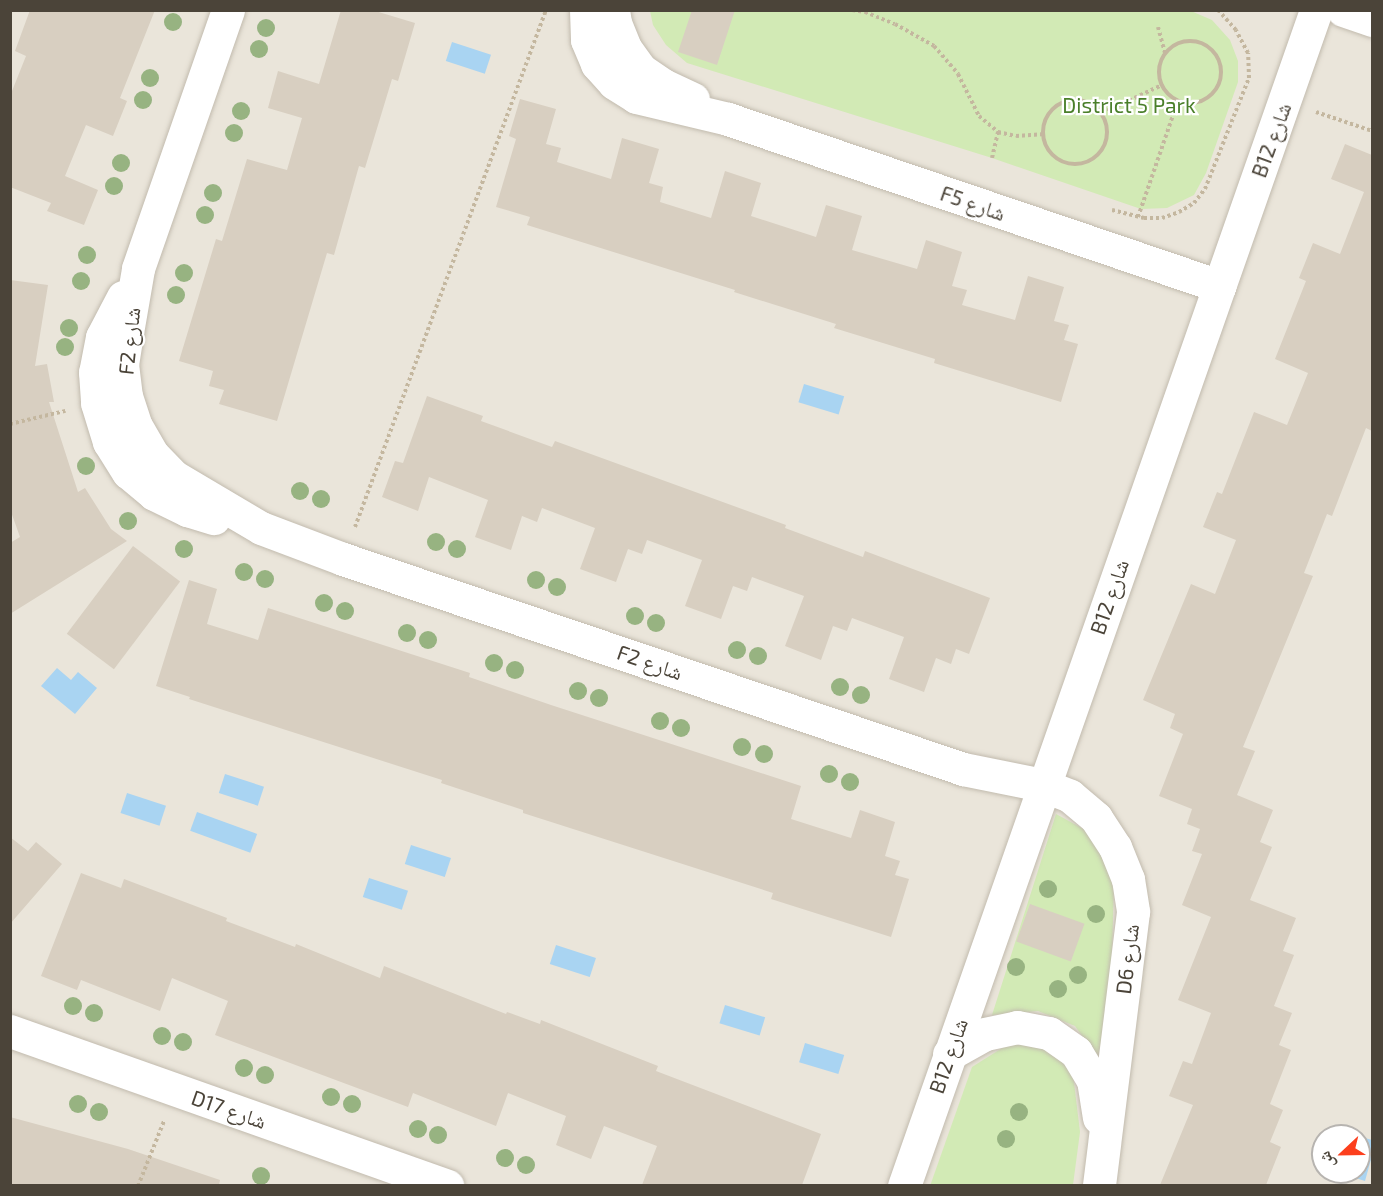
<!DOCTYPE html>
<meta charset="utf-8">
<style>
body{margin:0}
#map{position:relative;width:1383px;height:1196px;overflow:hidden;background:#f6f3ec;font-family:"Exo 2","Noto Naskh Arabic",sans-serif}
div>[style]{position:absolute}
.residential>*{inset:0;background:#eae5da}
.green>*{inset:0;background:#d2eab5}
.water>*{inset:0;background:#a9d4f2;transform-origin:0 0}
.building>*{inset:0;background:#d8cfc1;transform-origin:0 0}
.path>*{height:4px;margin-top:-2px;transform-origin:0;background:repeating-linear-gradient(90deg,#c4b79f 0 3px,transparent 0 6px)}
.path>.ring{margin:-2px;padding:0;box-sizing:content-box;background:none;border:4px solid #c4b79f;border-radius:50%}
.roads{filter:drop-shadow(0 0 2px #c2bbae) drop-shadow(0 0 2px #c2bbae)}
.minor>*{height:33px;margin:-16.5px;padding:0 16.5px;transform-origin:16.5px;border-radius:16.5px;background:#fff}
.trees>*{width:18px;height:18px;margin:-9px;border-radius:50%;background:#97b381}
span{translate:-50% -50%;white-space:nowrap;text-align:center;line-height:1.15;-webkit-text-stroke:4.5px #fff;paint-order:stroke}
.park-label{font-size:21px;color:#4a7f2a}
.street-label{font-size:21px;color:#4b4439}
.frame{position:absolute;inset:0;border:12px solid #4b4439;pointer-events:none}
.north{position:absolute;left:1311px;top:1124px;width:60px;height:60px;box-sizing:border-box;background:#fff;border:2px solid #b7b4b0;border-radius:50%;rotate:248deg;font-size:16px;font-weight:700;line-height:24px;text-align:center;color:#4b4439}
.north::after{content:'';display:block;margin:auto;width:21px;height:27px;background:#fc3f1d;clip-path:polygon(50% 0,100% 100%,50% 72%,0 100%)}
</style>
<div id="map">
<div class="residential">
<div style="clip-path:polygon(evenodd,10px 11px,1372px 11px,1372px 1185px,11px 1185px,10px 11px,1323px 1136px,1359px 1136px,1359px 1172px,1323px 1172px,1323px 1136px)"></div>
</div>
<div class="green">
<div style="clip-path:polygon(650px 11px,1191px 11px,1212px 20px,1230px 40px,1238px 61px,1238px 82px,1206px 173px,1194px 195px,1167px 208px,1141px 209px,992px 158px,687px 63px,666px 45px,653px 25px)"></div>
<div style="clip-path:polygon(1056px 814px,1089px 832px,1114px 880px,1112px 959px,1103px 1065px,1075px 1026px,1038px 1011px,992px 1015px)"></div>
<div style="clip-path:polygon(1010px 1043px,1049px 1049px,1073px 1074px,1080px 1132px,1073px 1185px,930px 1186px,972px 1067px)"></div>
</div>
<div class="water">
<div style="left:452px;top:42px;width:41px;height:20px;rotate:18deg"></div>
<div style="left:804px;top:384px;width:42px;height:19px;rotate:17deg"></div>
<div style="clip-path:polygon(57px 668px,71px 680px,78px 672px,97px 688px,75px 714px,41px 686px)"></div>
<div style="left:225px;top:774px;width:41px;height:20px;rotate:18deg"></div>
<div style="left:127px;top:793px;width:41px;height:21px;rotate:18deg"></div>
<div style="left:197px;top:812px;width:64px;height:20px;rotate:20deg"></div>
<div style="left:411px;top:845px;width:42px;height:20px;rotate:18deg"></div>
<div style="left:369px;top:878px;width:41px;height:20px;rotate:18deg"></div>
<div style="left:556px;top:945px;width:42px;height:20px;rotate:18deg"></div>
<div style="left:725px;top:1005px;width:42px;height:19px;rotate:17deg"></div>
<div style="left:805px;top:1043px;width:41px;height:20px;rotate:17deg"></div>
<div style="clip-path:polygon(1358px 1136px,1372px 1140px,1372px 1156px,1365px 1181px,1346px 1175px,1347px 1172px,1359px 1172px)"></div>
</div>
<div class="building">
<div style="clip-path:polygon(30px 10px,155px 10px,120px 98px,127px 101px,113px 136px,86px 125px,65px 176px,98px 190px,84px 225px,47px 211px,51px 203px,10px 187px,10px 96px,26px 56px,15px 51px)"></div>
<div style="clip-path:polygon(341px 10px,372px 10px,415px 23px,398px 81px,392px 79px,365px 168px,359px 166px,334px 255px,327px 253px,277px 421px,219px 404px,224px 390px,209px 386px,213px 371px,179px 361px,216px 239px,222px 241px,247px 159px,287px 170px,302px 118px,268px 108px,278px 71px,319px 84px)"></div>
<div style="clip-path:polygon(692px 10px,735px 10px,717px 65px,678px 52px)"></div>
<div style="clip-path:polygon(520px 99px,556px 109px,546px 144px,561px 148px,557px 162px,611px 179px,622px 138px,659px 149px,649px 183px,663px 187px,660px 202px,711px 218px,725px 171px,761px 183px,751px 216px,816px 237px,826px 205px,862px 216px,852px 250px,917px 269px,926px 240px,962px 252px,952px 286px,967px 290px,962px 305px,1015px 320px,1028px 276px,1064px 287px,1054px 321px,1069px 325px,1064px 340px,1078px 344px,1061px 402px,934px 363px,935px 359px,834px 328px,836px 324px,734px 292px,735px 290px,527px 225px,530px 217px,496px 207px,516px 139px,509px 136px)"></div>
<div style="clip-path:polygon(1345px 144px,1372px 155px,1372px 431px,1366px 428px,1332px 516px,1327px 514px,1304px 573px,1313px 576px,1243px 747px,1255px 751px,1237px 795px,1273px 810px,1260px 842px,1272px 847px,1250px 900px,1296px 918px,1283px 951px,1294px 955px,1274px 1006px,1292px 1013px,1279px 1045px,1291px 1050px,1270px 1104px,1283px 1110px,1270px 1142px,1281px 1147px,1266px 1185px,1160px 1185px,1193px 1105px,1169px 1096px,1183px 1061px,1192px 1064px,1211px 1013px,1178px 1000px,1211px 917px,1182px 905px,1202px 854px,1192px 851px,1200px 829px,1187px 824px,1192px 809px,1159px 796px,1183px 734px,1170px 728px,1175px 714px,1143px 700px,1191px 584px,1215px 594px,1236px 540px,1203px 527px,1217px 492px,1222px 494px,1254px 412px,1287px 425px,1308px 373px,1275px 359px,1306px 281px,1299px 278px,1313px 243px,1340px 254px,1364px 192px,1331px 179px)"></div>
<div style="clip-path:polygon(10px 280px,48px 285px,35px 366px,47px 364px,54px 402px,49px 402px,78px 492px,85px 488px,111px 529px,127px 541px,10px 614px,10px 543px,20px 537px,10px 509px)"></div>
<div style="clip-path:polygon(427px 396px,483px 416px,481px 421px,552px 447px,555px 441px,786px 525px,785px 528px,863px 557px,865px 551px,990px 598px,969px 654px,956px 649px,951px 664px,936px 658px,924px 692px,889px 679px,904px 637px,852px 618px,847px 631px,833px 626px,821px 660px,785px 646px,804px 596px,752px 577px,747px 591px,733px 586px,721px 619px,685px 606px,702px 560px,647px 540px,642px 554px,628px 549px,616px 582px,580px 569px,595px 528px,542px 508px,537px 522px,522px 516px,511px 550px,475px 537px,488px 500px,429px 477px,418px 511px,382px 497px,395px 461px,403px 463px)"></div>
<div style="left:133px;top:546px;width:59px;height:110px;rotate:37deg"></div>
<div style="clip-path:polygon(189px 580px,217px 589px,207px 624px,258px 640px,268px 608px,470px 673px,469px 677px,551px 705px,801px 786px,791px 819px,851px 838px,860px 810px,895px 822px,885px 856px,900px 861px,895px 875px,909px 879px,891px 937px,771px 899px,773px 893px,523px 813px,523px 810px,441px 783px,442px 780px,189px 699px,190px 697px,156px 686px)"></div>
<div style="clip-path:polygon(10px 837px,28px 851px,36px 842px,62px 864px,10px 924px)"></div>
<div style="clip-path:polygon(81px 873px,121px 888px,124px 879px,227px 918px,226px 921px,295px 947px,296px 944px,380px 978px,384px 966px,506px 1014px,507px 1012px,540px 1024px,541px 1020px,658px 1066px,656px 1071px,821px 1134px,802px 1185px,642px 1185px,657px 1146px,604px 1126px,591px 1159px,556px 1145px,566px 1116px,508px 1093px,496px 1126px,413px 1093px,408px 1107px,215px 1035px,228px 1001px,172px 978px,160px 1011px,81px 980px,77px 990px,41px 976px)"></div>
<div style="left:1030px;top:904px;width:58px;height:40px;rotate:20deg"></div>
<div style="clip-path:polygon(10px 1117px,128px 1149px,220px 1180px,219px 1185px,10px 1185px)"></div>
</div>
<div class="path">
<div style="left:852px;top:10px;width:13px;rotate:9deg"></div>
<div style="left:865px;top:12px;width:32px;rotate:22deg"></div>
<div style="left:895px;top:24px;width:45px;rotate:29.4deg"></div>
<div style="left:934px;top:46px;width:37px;rotate:49deg"></div>
<div style="left:958px;top:74px;width:47px;rotate:63.4deg"></div>
<div style="left:979px;top:116px;width:25px;rotate:40deg"></div>
<div style="left:998px;top:132px;width:18px;rotate:13deg"></div>
<div style="left:1016px;top:136px;width:26px;rotate:-4deg"></div>
<div style="left:1158px;top:27px;width:27px;rotate:75deg"></div>
<div class="ring" style="left:1159px;top:41px;width:58px;height:58px"></div>
<div class="ring" style="left:1043px;top:100px;width:60px;height:60px"></div>
<div style="left:1316px;top:112px;width:59px;rotate:18.7deg"></div>
<div style="left:1102px;top:113px;width:66px;rotate:-25deg"></div>
<div style="left:992px;top:158px;width:27px;rotate:-77deg"></div>
<div style="left:1112px;top:210px;width:33px;rotate:14deg"></div>
<div style="left:1144px;top:218px;width:18px"></div>
<div style="left:1162px;top:218px;width:18px;rotate:-19deg"></div>
<div style="left:1179px;top:212px;width:17px;rotate:-31deg"></div>
<div style="left:1194px;top:203px;width:18px;rotate:-52deg"></div>
<div style="left:1205px;top:189px;width:119px;rotate:-68.4deg"></div>
<div style="left:1249px;top:78px;width:25px;rotate:-92deg"></div>
<div style="left:1248px;top:53px;width:26px;rotate:-118deg"></div>
<div style="left:1236px;top:30px;width:27px;rotate:-132deg"></div>
<div style="left:1138px;top:217px;width:123px;rotate:-71deg"></div>
<div style="left:10px;top:424px;width:57px;rotate:-13.3deg"></div>
<div style="left:355px;top:527px;width:551px;rotate:-69.72deg"></div>
<div style="left:138px;top:1186px;width:70px;rotate:-68.2deg"></div>
</div>
<div class="roads">
<div class="minor">
<div style="left:228px;top:10px;width:274px;rotate:109.2deg"></div>
<div style="left:138px;top:269px;width:65px;rotate:99.8deg"></div>
<div style="left:127px;top:333px;width:31px;rotate:99deg"></div>
<div style="left:122px;top:364px;width:32px;rotate:83deg"></div>
<div style="left:126px;top:396px;width:32px;rotate:72deg"></div>
<div style="left:136px;top:426px;width:32px;rotate:60deg"></div>
<div style="left:152px;top:454px;width:30px;rotate:46deg"></div>
<div style="left:173px;top:476px;width:102px;rotate:30.6deg"></div>
<div style="left:261px;top:528px;width:88px;rotate:20.7deg"></div>
<div style="left:343px;top:559px;width:655px;rotate:18.71deg"></div>
<div style="left:963px;top:769px;width:81px;rotate:11.4deg"></div>
<div style="left:1042px;top:785px;width:30px;rotate:21deg"></div>
<div style="left:1070px;top:796px;width:34px;rotate:40deg"></div>
<div style="left:1096px;top:818px;width:35px;rotate:57deg"></div>
<div style="left:1115px;top:847px;width:35px;rotate:68deg"></div>
<div style="left:1128px;top:879px;width:33px;rotate:81deg"></div>
<div style="left:1133px;top:912px;width:276px;rotate:97.1deg"></div>
<div style="left:586px;top:10px;width:30px;rotate:88deg"></div>
<div style="left:587px;top:40px;width:26px;rotate:67deg"></div>
<div style="left:597px;top:64px;width:25px;rotate:48deg"></div>
<div style="left:614px;top:83px;width:26px;rotate:32deg"></div>
<div style="left:636px;top:97px;width:95px;rotate:13.4deg"></div>
<div style="left:728px;top:119px;width:519px;rotate:18.78deg"></div>
<div style="left:613px;top:10px;width:13px;rotate:81deg"></div>
<div style="left:615px;top:23px;width:27px;rotate:68deg"></div>
<div style="left:625px;top:48px;width:27px;rotate:54deg"></div>
<div style="left:641px;top:70px;width:27px;rotate:34deg"></div>
<div style="left:663px;top:85px;width:33px;rotate:25deg"></div>
<div style="left:1343px;top:10px;width:31px;rotate:19deg"></div>
<div style="left:123px;top:297px;width:45px;rotate:117.7deg"></div>
<div style="left:102px;top:337px;width:36px;rotate:101deg"></div>
<div style="left:95px;top:372px;width:31px;rotate:86deg"></div>
<div style="left:97px;top:403px;width:41px;rotate:72.9deg"></div>
<div style="left:109px;top:442px;width:36px;rotate:58deg"></div>
<div style="left:128px;top:472px;width:34px;rotate:40deg"></div>
<div style="left:154px;top:494px;width:37px;rotate:26deg"></div>
<div style="left:187px;top:510px;width:28px;rotate:17deg"></div>
<div style="left:10px;top:1031px;width:464px;rotate:19.5deg"></div>
<div style="left:949px;top:1054px;width:41px;rotate:-29.1deg"></div>
<div style="left:985px;top:1034px;width:33px;rotate:-12deg"></div>
<div style="left:1017px;top:1027px;width:33px;rotate:11deg"></div>
<div style="left:1049px;top:1033px;width:33px;rotate:35deg"></div>
<div style="left:1076px;top:1052px;width:33px;rotate:59deg"></div>
<div style="left:1093px;top:1080px;width:38px;rotate:81deg"></div>
<div style="left:904px;top:1186px;width:1246px;rotate:-70.69deg"></div>
</div>
</div>
<div class="trees">
<div style="left:173px;top:22px"></div>
<div style="left:266px;top:28px"></div>
<div style="left:259px;top:49px"></div>
<div style="left:150px;top:78px"></div>
<div style="left:143px;top:100px"></div>
<div style="left:241px;top:111px"></div>
<div style="left:234px;top:133px"></div>
<div style="left:121px;top:163px"></div>
<div style="left:114px;top:186px"></div>
<div style="left:213px;top:193px"></div>
<div style="left:205px;top:215px"></div>
<div style="left:87px;top:255px"></div>
<div style="left:184px;top:273px"></div>
<div style="left:81px;top:281px"></div>
<div style="left:176px;top:295px"></div>
<div style="left:69px;top:328px"></div>
<div style="left:65px;top:347px"></div>
<div style="left:86px;top:466px"></div>
<div style="left:300px;top:491px"></div>
<div style="left:321px;top:499px"></div>
<div style="left:128px;top:521px"></div>
<div style="left:436px;top:542px"></div>
<div style="left:184px;top:549px"></div>
<div style="left:457px;top:549px"></div>
<div style="left:244px;top:572px"></div>
<div style="left:265px;top:579px"></div>
<div style="left:536px;top:580px"></div>
<div style="left:557px;top:587px"></div>
<div style="left:324px;top:603px"></div>
<div style="left:345px;top:611px"></div>
<div style="left:635px;top:616px"></div>
<div style="left:656px;top:623px"></div>
<div style="left:407px;top:633px"></div>
<div style="left:428px;top:640px"></div>
<div style="left:737px;top:650px"></div>
<div style="left:758px;top:656px"></div>
<div style="left:494px;top:663px"></div>
<div style="left:515px;top:670px"></div>
<div style="left:840px;top:687px"></div>
<div style="left:578px;top:691px"></div>
<div style="left:861px;top:695px"></div>
<div style="left:599px;top:698px"></div>
<div style="left:660px;top:721px"></div>
<div style="left:681px;top:728px"></div>
<div style="left:742px;top:747px"></div>
<div style="left:764px;top:754px"></div>
<div style="left:829px;top:774px"></div>
<div style="left:850px;top:782px"></div>
<div style="left:1048px;top:889px"></div>
<div style="left:1096px;top:914px"></div>
<div style="left:1016px;top:967px"></div>
<div style="left:1078px;top:975px"></div>
<div style="left:1058px;top:989px"></div>
<div style="left:73px;top:1006px"></div>
<div style="left:94px;top:1013px"></div>
<div style="left:162px;top:1036px"></div>
<div style="left:183px;top:1042px"></div>
<div style="left:244px;top:1068px"></div>
<div style="left:265px;top:1075px"></div>
<div style="left:331px;top:1097px"></div>
<div style="left:78px;top:1104px"></div>
<div style="left:352px;top:1104px"></div>
<div style="left:99px;top:1112px"></div>
<div style="left:1019px;top:1112px"></div>
<div style="left:418px;top:1129px"></div>
<div style="left:438px;top:1135px"></div>
<div style="left:1006px;top:1139px"></div>
<div style="left:505px;top:1158px"></div>
<div style="left:526px;top:1165px"></div>
<div style="left:261px;top:1176px"></div>
</div>
<div class="park-label">
<span style="left:1129px;top:105px">District 5 Park</span>
</div>
<div class="street-label">
<span style="left:1271px;top:140px;rotate:-70deg">B12 شارع</span>
<span style="left:973px;top:203px;rotate:19deg">F5 شارع</span>
<span style="left:129px;top:341px;rotate:-84deg">F2 شارع</span>
<span style="left:1109px;top:597px;rotate:-71deg">B12 شارع</span>
<span style="left:650px;top:662px;rotate:19deg">F2 شارع</span>
<span style="left:1127px;top:959px;rotate:-83deg">D6 شارع</span>
<span style="left:948px;top:1056px;rotate:-71deg">B12 شارع</span>
<span style="left:229px;top:1109px;rotate:19deg">D17 شارع</span>
</div>
<div class="frame"></div>
<div class="north">ش</div>
</div>
